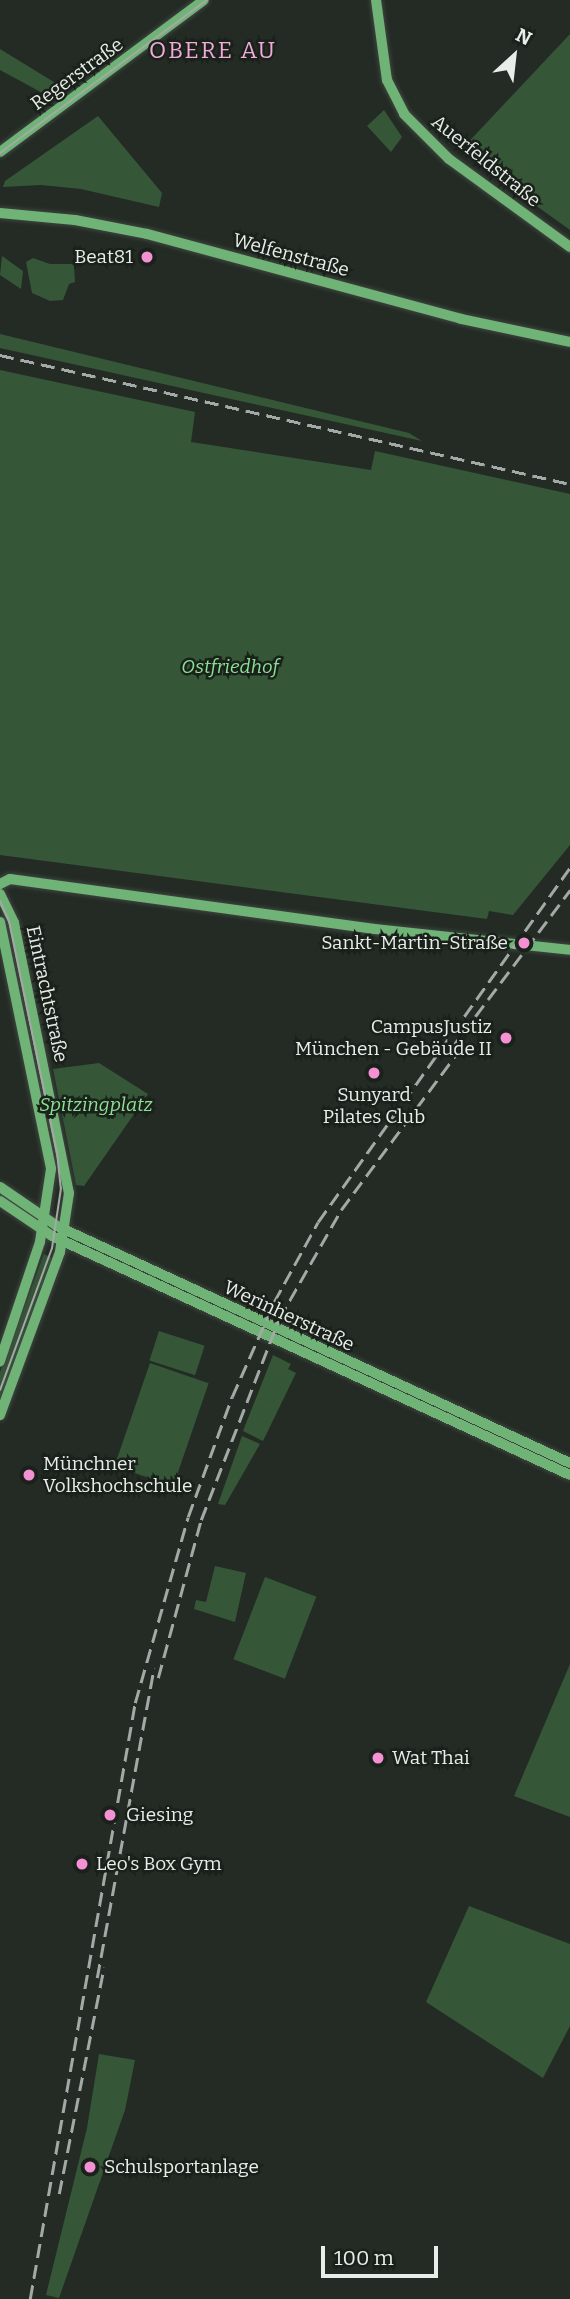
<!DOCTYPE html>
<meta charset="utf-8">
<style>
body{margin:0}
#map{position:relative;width:570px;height:2299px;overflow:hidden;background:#232b24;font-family:Bitter,serif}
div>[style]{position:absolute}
.green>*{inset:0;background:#355738;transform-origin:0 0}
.roads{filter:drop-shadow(0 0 2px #3f4640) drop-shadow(0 0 2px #3f4640)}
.secondary>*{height:10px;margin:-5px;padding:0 5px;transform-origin:5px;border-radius:5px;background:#6fb476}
.tram>*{height:2px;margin:-1px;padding:0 1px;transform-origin:1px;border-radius:1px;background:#a3a9a4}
.rail>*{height:2.5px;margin-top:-1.25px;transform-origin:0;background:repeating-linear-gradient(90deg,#a3a9a4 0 14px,transparent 0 21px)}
.dots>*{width:19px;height:19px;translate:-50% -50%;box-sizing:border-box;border:4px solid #1a211a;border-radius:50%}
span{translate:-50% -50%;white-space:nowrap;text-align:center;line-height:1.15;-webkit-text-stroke:5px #1a211a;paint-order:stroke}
.street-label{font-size:19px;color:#e8ede9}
.poi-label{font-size:19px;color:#e8ede9}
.right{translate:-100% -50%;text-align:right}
.left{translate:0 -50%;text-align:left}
.park-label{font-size:19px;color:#8be295;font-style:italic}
.quarter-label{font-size:23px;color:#f1abd8;letter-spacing:2px}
.north{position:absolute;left:479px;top:21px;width:70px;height:70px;-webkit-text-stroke:5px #1a211a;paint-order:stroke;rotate:27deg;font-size:19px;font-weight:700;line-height:28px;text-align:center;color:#e8ede9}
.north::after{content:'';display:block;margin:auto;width:24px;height:32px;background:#e8ede9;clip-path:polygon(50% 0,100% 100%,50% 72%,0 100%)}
.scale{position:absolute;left:321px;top:2246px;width:117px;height:32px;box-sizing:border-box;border:4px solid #e8ede9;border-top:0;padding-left:9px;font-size:21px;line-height:24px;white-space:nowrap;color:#e8ede9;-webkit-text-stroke:5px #1a211a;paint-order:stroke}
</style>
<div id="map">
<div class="green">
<div style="clip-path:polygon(570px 34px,570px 230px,460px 151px)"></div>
<div style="clip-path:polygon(0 49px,62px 87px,48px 96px,0 70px)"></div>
<div style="clip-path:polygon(384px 110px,402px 137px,391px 152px,367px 126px)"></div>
<div style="clip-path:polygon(98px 116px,162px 193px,159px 207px,81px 189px,41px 185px,3px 187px,5px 181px)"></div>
<div style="clip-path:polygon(2px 256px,23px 271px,21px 289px,0 275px)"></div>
<div style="clip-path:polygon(33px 258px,50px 264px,74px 264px,75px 282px,69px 284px,63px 300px,50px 301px,32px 293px,26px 262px)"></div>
<div style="clip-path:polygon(0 334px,409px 433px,422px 441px,0 348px)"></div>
<div style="clip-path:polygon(0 370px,195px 412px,191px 442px,371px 470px,375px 451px,570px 494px,570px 845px,513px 915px,489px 911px,487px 919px,0 855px)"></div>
<div style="clip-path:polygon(99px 1063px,148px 1094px,84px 1186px,76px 1185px,53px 1069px)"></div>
<div style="clip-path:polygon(44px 1254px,52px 1258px,0 1400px,0 1372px)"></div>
<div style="left:159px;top:1331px;width:48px;height:31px;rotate:18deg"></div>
<div style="clip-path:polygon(273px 1355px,291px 1364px,288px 1369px,296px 1373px,263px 1441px,243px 1431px)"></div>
<div style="left:150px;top:1363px;width:62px;height:109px;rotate:19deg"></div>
<div style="clip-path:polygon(242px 1436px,260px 1444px,225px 1505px,218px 1504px)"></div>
<div style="clip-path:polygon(215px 1566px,246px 1573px,235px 1622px,194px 1609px,196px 1600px,206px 1602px)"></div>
<div style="left:265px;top:1577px;width:55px;height:88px;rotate:21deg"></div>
<div style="clip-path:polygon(570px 1664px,570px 1817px,514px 1796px)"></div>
<div style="clip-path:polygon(469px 1906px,570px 1944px,570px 2026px,543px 2078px,426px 2002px)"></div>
<div style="clip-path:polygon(99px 2054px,135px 2060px,125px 2110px,59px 2298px,46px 2295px,87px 2128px)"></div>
</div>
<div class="roads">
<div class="secondary">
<div style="left:376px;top:0;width:81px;rotate:82.2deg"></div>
<div style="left:387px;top:80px;width:38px;rotate:63deg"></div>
<div style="left:404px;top:114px;width:64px;rotate:45deg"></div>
<div style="left:449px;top:159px;width:150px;rotate:36deg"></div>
<div style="left:0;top:152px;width:254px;rotate:-36.7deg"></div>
<div style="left:0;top:213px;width:75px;rotate:5.3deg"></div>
<div style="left:75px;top:220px;width:73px;rotate:11deg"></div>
<div style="left:147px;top:234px;width:325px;rotate:15.1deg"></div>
<div style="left:461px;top:319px;width:111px;rotate:11.9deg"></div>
<div style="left:0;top:884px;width:11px;rotate:-27deg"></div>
<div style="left:10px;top:879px;width:368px;rotate:7.8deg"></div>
<div style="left:375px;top:929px;width:196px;rotate:6.1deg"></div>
<div style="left:0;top:894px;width:32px;rotate:64deg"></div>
<div style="left:14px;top:923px;width:276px;rotate:78.5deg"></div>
<div style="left:69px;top:1193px;width:60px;rotate:98.7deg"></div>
<div style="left:60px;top:1252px;width:174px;rotate:110.2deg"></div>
<div style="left:0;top:922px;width:252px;rotate:78.3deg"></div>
<div style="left:51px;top:1169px;width:74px;rotate:98.6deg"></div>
<div style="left:40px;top:1242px;width:126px;rotate:108.6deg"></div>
<div style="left:0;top:1187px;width:69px;rotate:34.4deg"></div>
<div style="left:57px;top:1226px;width:565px;rotate:24.8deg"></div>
<div style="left:0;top:1201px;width:63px;rotate:33.9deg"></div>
<div style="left:52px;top:1236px;width:570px;rotate:24.77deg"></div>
</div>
</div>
<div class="tram">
<div style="left:0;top:153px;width:257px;rotate:-36.5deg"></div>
<div style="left:0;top:901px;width:22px;rotate:66deg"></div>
<div style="left:9px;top:921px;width:236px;rotate:78.3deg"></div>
<div style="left:57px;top:1152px;width:36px;rotate:84deg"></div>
<div style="left:61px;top:1188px;width:61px;rotate:98.5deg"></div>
<div style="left:52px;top:1248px;width:151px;rotate:110.1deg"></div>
</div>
<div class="rail">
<div style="left:0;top:355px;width:584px;rotate:12.75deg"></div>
<div style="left:450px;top:1050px;width:200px;rotate:-53.1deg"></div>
<div style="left:158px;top:1678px;width:164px;rotate:-74.8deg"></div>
<div style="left:201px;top:1520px;width:216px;rotate:-68.8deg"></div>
<div style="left:279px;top:1319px;width:125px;rotate:-60.4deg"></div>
<div style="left:341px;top:1210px;width:205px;rotate:-53.5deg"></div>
<div style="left:97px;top:1978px;width:315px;rotate:-79.6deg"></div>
<div style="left:59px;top:2194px;width:231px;rotate:-78.8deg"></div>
<div style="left:30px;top:2299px;width:605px;rotate:-80.01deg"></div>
<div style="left:135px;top:1703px;width:193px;rotate:-74.1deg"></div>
<div style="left:188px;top:1517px;width:128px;rotate:-69.9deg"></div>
<div style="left:232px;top:1397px;width:104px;rotate:-66.1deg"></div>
<div style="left:274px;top:1302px;width:91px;rotate:-61.2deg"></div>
<div style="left:318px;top:1222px;width:435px;rotate:-54.6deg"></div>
</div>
<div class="dots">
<div style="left:147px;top:257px;background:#f491d3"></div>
<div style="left:524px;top:943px;background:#f491d3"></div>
<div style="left:506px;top:1038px;background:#f491d3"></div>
<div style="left:374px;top:1073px;background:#f491d3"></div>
<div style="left:29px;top:1475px;background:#f491d3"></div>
<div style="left:378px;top:1758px;background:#f491d3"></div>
<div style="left:110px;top:1815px;background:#f491d3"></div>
<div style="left:82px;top:1864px;background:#f491d3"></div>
<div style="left:90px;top:2167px;background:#f491d3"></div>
</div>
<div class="street-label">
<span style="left:77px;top:74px;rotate:-36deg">Regerstraße</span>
<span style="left:486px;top:161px;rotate:39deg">Auerfeldstraße</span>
<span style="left:291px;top:255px;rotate:15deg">Welfenstraße</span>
<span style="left:47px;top:994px;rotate:78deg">Eintrachtstraße</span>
<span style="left:289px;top:1316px;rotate:25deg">Werinherstraße</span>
</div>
<div class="poi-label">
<span class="right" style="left:133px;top:257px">Beat81</span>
<span class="right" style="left:508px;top:943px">Sankt-Martin-Straße</span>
<span class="right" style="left:492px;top:1038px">CampusJustiz<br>München - Gebäude II</span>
<span style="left:374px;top:1106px">Sunyard<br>Pilates Club</span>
<span class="left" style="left:43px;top:1475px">Münchner<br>Volkshochschule</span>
<span class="left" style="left:392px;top:1758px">Wat Thai</span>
<span class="left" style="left:126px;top:1815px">Giesing</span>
<span class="left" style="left:96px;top:1864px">Leo's Box Gym</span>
<span class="left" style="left:104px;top:2167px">Schulsportanlage</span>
</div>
<div class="park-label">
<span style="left:230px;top:667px">Ostfriedhof</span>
<span style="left:96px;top:1105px">Spitzingplatz</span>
</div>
<div class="quarter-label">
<span style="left:213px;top:50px">OBERE AU</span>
</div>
<div class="north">N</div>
<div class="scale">100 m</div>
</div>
